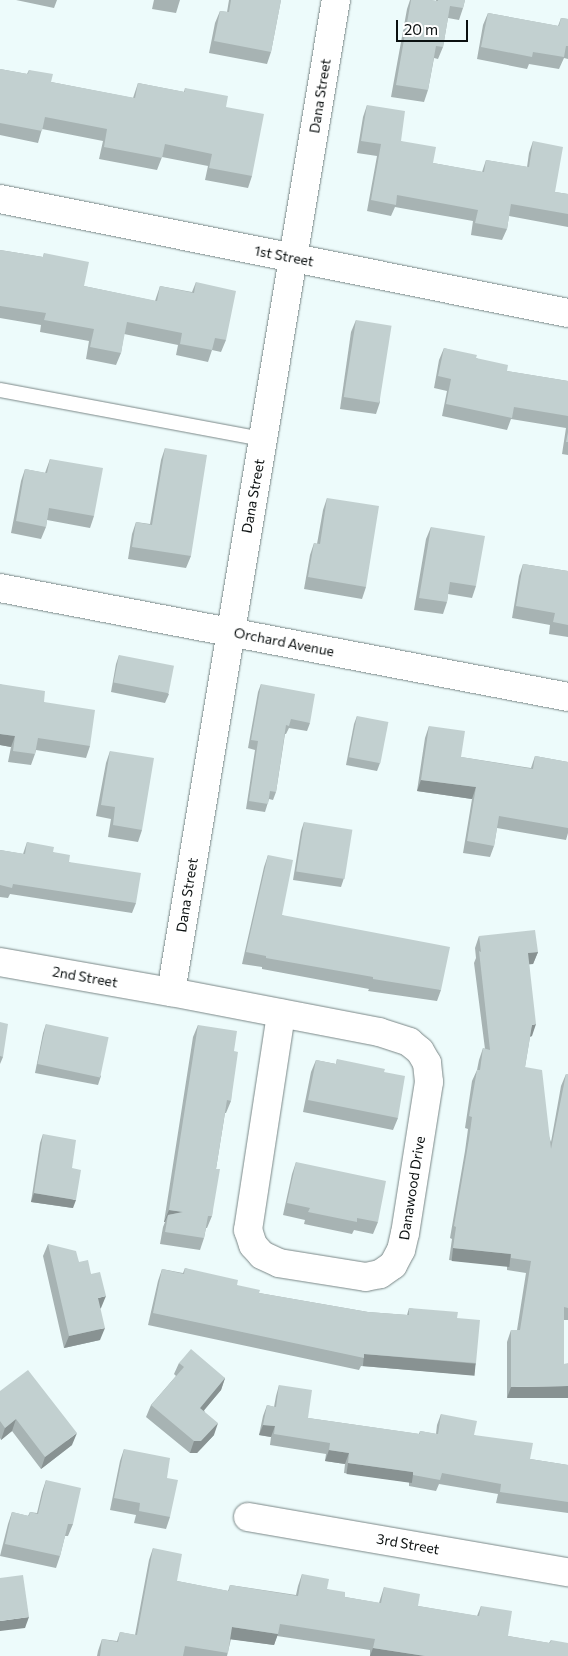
<!DOCTYPE html>
<style>
body{margin:0}
#map{position:relative;width:568px;height:1656px;overflow:hidden;background:#edfbfb;font-family:Commissioner,sans-serif}
div>[style]{position:absolute}
.roads{filter:drop-shadow(0 0 1px #7a8787) drop-shadow(0 0 1px #7a8787)}
.lane>*{height:14px;margin:-7px;padding:0 7px;transform-origin:7px;border-radius:7px;background:#fff}
.street>*{height:28px;margin:-14px;padding:0 14px;transform-origin:14px;border-radius:14px;background:#fff}
.secondary>*{height:28px;margin:-14px;padding:0 14px;transform-origin:14px;border-radius:14px;background:#fff}
.wall>*{inset:0;background:#a7b3b3}
.shaded-wall>*{inset:0;background:#889292;transform-origin:0 0}
.building>*{inset:0;background:#c2d0d0;transform-origin:0 0}
span{translate:-50% -50%;white-space:nowrap;text-align:center;line-height:1.15;-webkit-text-stroke:4px #fff;paint-order:stroke}
.street-label{font-size:14px;color:#0b1010}
.scale{position:absolute;left:396px;top:20px;width:72px;height:22px;box-sizing:border-box;border:2px solid #0b1010;border-top:0;padding-left:6px;font-size:15px;line-height:18px;white-space:nowrap;color:#0b1010;-webkit-text-stroke:4px #fff;paint-order:stroke}
</style>
<div id="map">
<div class="roads">
<div class="lane">
<div style="left:0;top:390px;width:267px;rotate:10.6deg"></div>
</div>
<div class="street">
<div style="left:0;top:199px;width:579px;rotate:11.35deg"></div>
<div style="left:0;top:962px;width:174px;rotate:10deg"></div>
<div style="left:171px;top:992px;width:212px;rotate:10.9deg"></div>
<div style="left:379px;top:1032px;width:32px;rotate:18deg"></div>
<div style="left:409px;top:1042px;width:14px;rotate:39deg"></div>
<div style="left:420px;top:1051px;width:14px;rotate:60deg"></div>
<div style="left:427px;top:1063px;width:19px;rotate:84deg"></div>
<div style="left:429px;top:1082px;width:153px;rotate:99deg"></div>
<div style="left:405px;top:1233px;width:17px;rotate:103deg"></div>
<div style="left:401px;top:1250px;width:17px;rotate:118deg"></div>
<div style="left:393px;top:1265px;width:16px;rotate:145deg"></div>
<div style="left:380px;top:1274px;width:14px;rotate:168deg"></div>
<div style="left:366px;top:1277px;width:88px;rotate:-170.9deg"></div>
<div style="left:279px;top:1263px;width:19px;rotate:-155deg"></div>
<div style="left:262px;top:1255px;width:13px;rotate:-132deg"></div>
<div style="left:253px;top:1245px;width:16px;rotate:-108deg"></div>
<div style="left:248px;top:1230px;width:219px;rotate:-81.3deg"></div>
<div style="left:171px;top:992px;width:1006px;rotate:-80.56deg"></div>
<div style="left:248px;top:1517px;width:325px;rotate:9.8deg"></div>
</div>
<div class="secondary">
<div style="left:0;top:588px;width:578px;rotate:10.86deg"></div>
</div>
</div>
<div class="wall">
<div style="clip-path:polygon(16px 0,57px 0,54px 8px)"></div>
<div style="clip-path:polygon(154px 0,180px 0,176px 13px,152px 9px)"></div>
<div style="clip-path:polygon(229px 0,281px 0,271px 52px,267px 64px,209px 53px,215px 23px,220px 11px,227px 12px)"></div>
<div style="clip-path:polygon(410px 0,430px 0,436px 1px,436px 0,465px 0,463px 8px,459px 20px,448px 18px,443px 47px,438px 59px,434px 58px,428px 90px,424px 102px,391px 97px,407px 9px)"></div>
<div style="clip-path:polygon(488px 13px,558px 26px,561px 18px,568px 19px,568px 59px,564px 58px,559px 69px,529px 64px,527px 69px,477px 59px,483px 25px)"></div>
<div style="clip-path:polygon(0 69px,27px 74px,29px 70px,51px 82px,133px 98px,138px 83px,184px 92px,185px 88px,226px 107px,252px 176px,248px 188px,205px 180px,208px 166px,162px 157px,157px 170px,99px 159px,103px 141px,42px 129px,38px 143px,0 135px)"></div>
<div style="clip-path:polygon(367px 105px,401px 141px,433px 163px,482px 172px,486px 160px,527px 167px,529px 153px,533px 141px,555px 192px,568px 194px,568px 227px,509px 216px,507px 229px,502px 240px,471px 235px,473px 221px,395px 207px,391px 216px,367px 211px,377px 156px,357px 153px,363px 117px)"></div>
<div style="clip-path:polygon(0 250px,43px 257px,44px 253px,84px 286px,155px 301px,160px 286px,192px 292px,196px 282px,226px 340px,221px 352px,212px 350px,208px 362px,176px 355px,178px 345px,124px 334px,121px 353px,116px 365px,86px 359px,89px 341px,40px 332px,41px 325px,0 318px)"></div>
<div style="clip-path:polygon(356px 320px,380px 402px,376px 414px,340px 409px,351px 332px)"></div>
<div style="clip-path:polygon(444px 348px,476px 358px,507px 371px,568px 381px,568px 455px,562px 454px,566px 428px,511px 419px,507px 430px,442px 416px,447px 391px,434px 388px,439px 360px)"></div>
<div style="clip-path:polygon(165px 448px,191px 556px,186px 568px,128px 559px,132px 534px,136px 522px,150px 524px,161px 460px)"></div>
<div style="clip-path:polygon(50px 459px,94px 516px,90px 528px,47px 520px,46px 527px,41px 539px,11px 533px,21px 481px,25px 469px,45px 473px)"></div>
<div style="clip-path:polygon(327px 498px,366px 587px,362px 599px,304px 589px,310px 555px,314px 543px,317px 544px,323px 510px)"></div>
<div style="clip-path:polygon(431px 527px,476px 586px,472px 598px,448px 594px,447px 602px,443px 614px,414px 610px,426px 539px)"></div>
<div style="clip-path:polygon(523px 564px,568px 571px,568px 637px,549px 634px,550px 625px,512px 618px,519px 576px)"></div>
<div style="clip-path:polygon(119px 655px,169px 694px,165px 703px,111px 692px,116px 664px)"></div>
<div style="clip-path:polygon(0 684px,44px 702px,90px 746px,86px 758px,36px 750px,35px 754px,31px 765px,8px 762px,11px 747px,0 745px)"></div>
<div style="clip-path:polygon(261px 684px,310px 723px,307px 731px,289px 728px,286px 734px,285px 734px,276px 792px,273px 800px,269px 799px,265px 812px,246px 809px,255px 750px,248px 748px,258px 692px)"></div>
<div style="clip-path:polygon(357px 716px,380px 763px,377px 771px,346px 765px,354px 724px)"></div>
<div style="clip-path:polygon(429px 726px,461px 757px,531px 768px,535px 756px,568px 762px,568px 833px,566px 840px,497px 828px,494px 846px,490px 857px,463px 853px,472px 799px,417px 791px,425px 738px)"></div>
<div style="clip-path:polygon(110px 751px,142px 830px,138px 842px,108px 837px,111px 819px,96px 816px,106px 763px)"></div>
<div style="clip-path:polygon(304px 822px,344px 878px,341px 887px,293px 880px,301px 831px)"></div>
<div style="clip-path:polygon(27px 842px,53px 852px,136px 903px,132px 913px,10px 894px,8px 898px,0 897px,0 850px,23px 854px)"></div>
<div style="clip-path:polygon(268px 855px,282px 915px,441px 990px,437px 1001px,368px 991px,369px 989px,262px 969px,262px 967px,242px 964px,264px 867px)"></div>
<div style="clip-path:polygon(479px 936px,538px 952px,533px 964px,529px 964px,532px 1036px,530px 1037px,525px 1067px,551px 1142px,561px 1086px,566px 1074px,568px 1074px,568px 1320px,564px 1320px,507px 1398px,507px 1342px,511px 1330px,517px 1330px,526px 1273px,507px 1270px,507px 1266px,449px 1260px,452px 1239px,450px 1238px,465px 1151px,468px 1129px,465px 1128px,472px 1081px,477px 1070px,479px 1060px,483px 1048px,485px 1049px,474px 963px,476px 958px,475px 948px)"></div>
<div style="clip-path:polygon(0 1022px,3px 1057px,0 1064px)"></div>
<div style="clip-path:polygon(46px 1024px,101px 1076px,98px 1085px,35px 1073px,43px 1033px)"></div>
<div style="clip-path:polygon(198px 1025px,234px 1051px,231px 1101px,226px 1113px,225px 1113px,216px 1169px,212px 1216px,207px 1228px,206px 1228px,204px 1238px,200px 1250px,160px 1244px,163px 1227px,165px 1222px,164px 1222px,193px 1037px)"></div>
<div style="clip-path:polygon(337px 1059px,398px 1118px,393px 1130px,303px 1112px,311px 1072px,316px 1060px,336px 1064px)"></div>
<div style="clip-path:polygon(43px 1134px,72px 1168px,73px 1208px,31px 1202px,40px 1143px)"></div>
<div style="clip-path:polygon(296px 1162px,378px 1222px,373px 1234px,354px 1230px,352px 1234px,304px 1224px,305px 1220px,283px 1215px,292px 1174px)"></div>
<div style="clip-path:polygon(48px 1244px,79px 1262px,91px 1274px,101px 1308px,100px 1309px,100px 1340px,64px 1348px,43px 1256px)"></div>
<div style="clip-path:polygon(185px 1268px,259px 1293px,368px 1312px,407px 1315px,409px 1308px,457px 1318px,476px 1363px,472px 1375px,361px 1366px,359px 1370px,148px 1325px,158px 1281px,162px 1269px,183px 1273px)"></div>
<div style="clip-path:polygon(179px 1363px,225px 1378px,221px 1390px,204px 1410px,214px 1435px,197px 1453px,190px 1453px,146px 1417px,151px 1405px,176px 1376px,174px 1374px)"></div>
<div style="clip-path:polygon(279px 1385px,308px 1418px,419px 1434px,420px 1431px,436px 1434px,437px 1425px,441px 1414px,474px 1435px,530px 1459px,568px 1465px,568px 1513px,496px 1503px,498px 1494px,439px 1484px,436px 1491px,409px 1486px,409px 1482px,344px 1473px,345px 1464px,325px 1461px,326px 1454px,270px 1445px,271px 1437px,259px 1435px,263px 1416px,267px 1405px,274px 1407px,276px 1396px)"></div>
<div style="clip-path:polygon(0 1391px,72px 1445px,41px 1469px,12px 1431px,1px 1440px,0 1438px)"></div>
<div style="clip-path:polygon(124px 1449px,167px 1478px,170px 1517px,166px 1529px,134px 1523px,136px 1515px,110px 1510px,120px 1461px)"></div>
<div style="clip-path:polygon(46px 1480px,73px 1524px,68px 1536px,65px 1536px,60px 1556px,56px 1568px,0 1556px,8px 1524px,12px 1512px,28px 1516px,30px 1512px,37px 1513px,42px 1492px)"></div>
<div style="clip-path:polygon(153px 1548px,177px 1581px,228px 1591px,230px 1585px,296px 1595px,298px 1586px,302px 1574px,327px 1589px,345px 1597px,379px 1603px,384px 1587px,418px 1606px,477px 1616px,481px 1606px,508px 1636px,549px 1643px,551px 1640px,568px 1656px,370px 1656px,370px 1650px,277px 1636px,274px 1645px,231px 1639px,227px 1656px,97px 1656px,98px 1651px,102px 1639px,117px 1641px,120px 1632px,135px 1635px,149px 1560px)"></div>
</div>
<div class="shaded-wall">
<div style="clip-path:polygon(0 734px,15px 736px,11px 747px,0 745px)"></div>
<div style="clip-path:polygon(421px 780px,476px 787px,472px 799px,417px 791px)"></div>
<div style="clip-path:polygon(538px 952px,533px 964px,523px 965px,528px 953px)"></div>
<div style="clip-path:polygon(536px 1024px,532px 1036px,528px 1037px,532px 1025px)"></div>
<div style="clip-path:polygon(34px 1193px,76px 1200px,73px 1208px,31px 1202px)"></div>
<div style="clip-path:polygon(169px 1210px,183px 1212px,168px 1215px,165px 1222px,164px 1222px)"></div>
<div style="left:453px;top:1248px;width:58px;height:13px;rotate:6deg"></div>
<div style="clip-path:polygon(106px 1296px,101px 1308px,94px 1310px,98px 1298px)"></div>
<div style="clip-path:polygon(105px 1328px,100px 1340px,64px 1348px,69px 1336px)"></div>
<div style="left:364px;top:1354px;width:112px;height:12px;rotate:5deg"></div>
<div style="clip-path:polygon(225px 1378px,221px 1390px,196px 1420px,200px 1408px)"></div>
<div style="clip-path:polygon(568px 1386px,568px 1398px,507px 1398px,511px 1387px)"></div>
<div style="clip-path:polygon(16px 1419px,12px 1431px,1px 1440px,5px 1428px)"></div>
<div style="clip-path:polygon(218px 1423px,214px 1435px,197px 1453px,190px 1453px,194px 1441px)"></div>
<div style="clip-path:polygon(263px 1425px,275px 1426px,271px 1437px,259px 1435px)"></div>
<div style="clip-path:polygon(77px 1433px,72px 1445px,41px 1469px,45px 1457px)"></div>
<div style="clip-path:polygon(329px 1450px,349px 1453px,345px 1464px,325px 1461px)"></div>
<div style="left:348px;top:1463px;width:66px;height:11px;rotate:8deg"></div>
<div style="clip-path:polygon(29px 1617px,25px 1628px,0 1631px,0 1621px)"></div>
<div style="clip-path:polygon(232px 1627px,278px 1634px,274px 1645px,228px 1639px)"></div>
<div style="clip-path:polygon(373px 1648px,425px 1656px,370px 1656px)"></div>
</div>
<div class="building">
<div style="clip-path:polygon(231px 0,281px 0,271px 52px,214px 41px,220px 11px,229px 12px)"></div>
<div style="clip-path:polygon(411px 0,430px 0,438px 1px,438px 0,465px 0,463px 8px,450px 6px,443px 47px,436px 46px,428px 90px,396px 85px)"></div>
<div style="clip-path:polygon(488px 13px,559px 26px,561px 18px,568px 19px,568px 46px,566px 46px,564px 57px,533px 52px,532px 57px,481px 47px)"></div>
<div style="clip-path:polygon(0 69px,28px 74px,29px 70px,53px 74px,51px 82px,135px 98px,138px 83px,185px 92px,185px 88px,228px 96px,226px 107px,264px 114px,252px 176px,209px 168px,212px 154px,165px 144px,162px 158px,104px 147px,107px 129px,45px 117px,42px 131px,0 123px)"></div>
<div style="clip-path:polygon(367px 105px,405px 111px,401px 141px,436px 147px,433px 163px,484px 172px,486px 160px,529px 167px,533px 141px,563px 147px,555px 192px,568px 194px,568px 214px,511px 204px,507px 229px,475px 223px,478px 210px,397px 195px,396px 205px,371px 200px,381px 144px,361px 141px)"></div>
<div style="clip-path:polygon(0 250px,43px 257px,44px 253px,89px 262px,84px 286px,157px 301px,160px 286px,194px 293px,196px 282px,236px 291px,226px 340px,215px 338px,212px 350px,180px 344px,182px 333px,127px 322px,121px 353px,90px 347px,94px 329px,44px 320px,46px 313px,0 306px)"></div>
<div style="left:356px;top:320px;width:36px;height:78px;rotate:9deg"></div>
<div style="clip-path:polygon(444px 348px,477px 355px,476px 358px,508px 365px,507px 371px,568px 381px,568px 416px,514px 407px,512px 418px,446px 404px,451px 379px,438px 376px)"></div>
<div style="clip-path:polygon(568px 432px,568px 442px,566px 442px)"></div>
<div style="clip-path:polygon(165px 448px,207px 455px,191px 556px,132px 547px,136px 522px,152px 525px)"></div>
<div style="clip-path:polygon(50px 459px,103px 468px,94px 516px,49px 508px,46px 527px,16px 521px,25px 469px,47px 473px)"></div>
<div style="clip-path:polygon(327px 498px,379px 506px,366px 587px,308px 577px,314px 543px,320px 544px)"></div>
<div style="clip-path:polygon(431px 527px,485px 536px,476px 586px,450px 582px,447px 602px,419px 598px)"></div>
<div style="clip-path:polygon(523px 564px,568px 571px,568px 625px,553px 622px,555px 613px,516px 606px)"></div>
<div style="left:119px;top:655px;width:56px;height:28px;rotate:11deg"></div>
<div style="clip-path:polygon(0 684px,45px 691px,44px 702px,95px 710px,90px 746px,38px 738px,35px 754px,13px 751px,15px 736px,0 734px)"></div>
<div style="clip-path:polygon(261px 684px,315px 694px,310px 723px,291px 719px,289px 726px,286px 725px,276px 792px,270px 791px,268px 804px,249px 801px,258px 741px,251px 740px)"></div>
<div style="left:357px;top:716px;width:32px;height:42px;rotate:11deg"></div>
<div style="clip-path:polygon(429px 726px,465px 731px,461px 757px,533px 769px,535px 756px,568px 762px,568px 828px,499px 816px,494px 846px,467px 841px,476px 787px,421px 780px)"></div>
<div style="clip-path:polygon(110px 751px,154px 758px,142px 830px,113px 825px,115px 807px,101px 805px)"></div>
<div style="left:304px;top:822px;width:49px;height:50px;rotate:9deg"></div>
<div style="clip-path:polygon(27px 842px,54px 847px,53px 852px,70px 855px,69px 862px,141px 873px,136px 903px,13px 884px,12px 888px,0 885px,0 850px,25px 854px)"></div>
<div style="clip-path:polygon(268px 855px,293px 860px,282px 915px,450px 947px,441px 990px,373px 979px,373px 977px,266px 958px,266px 956px,246px 952px)"></div>
<div style="clip-path:polygon(535px 930px,538px 952px,528px 953px,536px 1024px,532px 1025px,525px 1067px,542px 1070px,551px 1149px,566px 1074px,568px 1074px,568px 1308px,564px 1307px,564px 1364px,568px 1363px,568px 1386px,511px 1387px,511px 1330px,520px 1330px,531px 1261px,511px 1258px,511px 1254px,453px 1248px,456px 1227px,454px 1226px,469px 1139px,472px 1117px,469px 1116px,477px 1070px,480px 1070px,483px 1048px,490px 1050px,479px 951px,481px 952px,479px 936px)"></div>
<div style="clip-path:polygon(0 1022px,8px 1024px,3px 1057px,0 1056px)"></div>
<div style="left:46px;top:1024px;width:64px;height:41px;rotate:12deg"></div>
<div style="clip-path:polygon(198px 1025px,237px 1031px,234px 1051px,238px 1052px,231px 1101px,227px 1100px,216px 1169px,220px 1169px,212px 1216px,208px 1216px,204px 1238px,165px 1232px,168px 1215px,183px 1212px,169px 1210px)"></div>
<div style="clip-path:polygon(337px 1059px,385px 1069px,384px 1072px,405px 1076px,398px 1118px,308px 1100px,316px 1060px,336px 1064px)"></div>
<div style="clip-path:polygon(43px 1134px,76px 1140px,72px 1168px,81px 1170px,76px 1200px,34px 1193px)"></div>
<div style="clip-path:polygon(296px 1162px,386px 1181px,378px 1222px,357px 1218px,357px 1222px,308px 1212px,310px 1208px,287px 1203px)"></div>
<div style="clip-path:polygon(48px 1244px,76px 1251px,79px 1262px,88px 1260px,91px 1274px,100px 1272px,106px 1296px,98px 1298px,105px 1328px,69px 1336px)"></div>
<div style="clip-path:polygon(185px 1268px,238px 1280px,237px 1285px,260px 1290px,259px 1293px,368px 1312px,409px 1315px,409px 1308px,458px 1312px,457px 1318px,480px 1320px,476px 1363px,364px 1354px,364px 1358px,153px 1313px,162px 1269px,184px 1274px)"></div>
<div style="clip-path:polygon(191px 1349px,225px 1378px,200px 1408px,218px 1423px,201px 1441px,194px 1441px,151px 1405px,184px 1367px,179px 1363px)"></div>
<div style="clip-path:polygon(28px 1370px,77px 1433px,45px 1457px,16px 1419px,5px 1428px,0 1421px,0 1391px)"></div>
<div style="clip-path:polygon(279px 1385px,312px 1390px,308px 1418px,420px 1434px,420px 1431px,438px 1434px,441px 1414px,477px 1421px,474px 1435px,533px 1443px,530px 1459px,568px 1465px,568px 1502px,500px 1492px,501px 1484px,442px 1473px,440px 1480px,413px 1475px,413px 1472px,348px 1463px,349px 1453px,329px 1450px,330px 1443px,274px 1434px,275px 1426px,263px 1425px,267px 1405px,276px 1407px)"></div>
<div style="clip-path:polygon(124px 1449px,170px 1458px,167px 1478px,178px 1480px,170px 1517px,139px 1511px,140px 1503px,114px 1498px)"></div>
<div style="clip-path:polygon(46px 1480px,81px 1488px,73px 1524px,68px 1524px,60px 1556px,5px 1544px,12px 1512px,29px 1516px,30px 1512px,38px 1514px)"></div>
<div style="clip-path:polygon(153px 1548px,182px 1554px,177px 1581px,229px 1591px,230px 1585px,298px 1596px,302px 1574px,329px 1579px,327px 1589px,345px 1592px,345px 1597px,381px 1603px,384px 1587px,420px 1594px,418px 1606px,479px 1616px,481px 1606px,512px 1611px,508px 1636px,550px 1643px,551px 1640px,568px 1643px,568px 1656px,425px 1656px,373px 1648px,375px 1639px,280px 1624px,278px 1634px,232px 1627px,228px 1653px,185px 1646px,183px 1656px,100px 1656px,102px 1639px,118px 1642px,120px 1632px,137px 1635px)"></div>
<div style="clip-path:polygon(23px 1575px,29px 1617px,0 1621px,0 1578px)"></div>
</div>
<div class="street-label">
<span style="left:320px;top:96px;rotate:-81deg">Dana Street</span>
<span style="left:284px;top:256px;rotate:11deg">1st Street</span>
<span style="left:253px;top:496px;rotate:-80deg">Dana Street</span>
<span style="left:284px;top:642px;rotate:11deg">Orchard Avenue</span>
<span style="left:187px;top:895px;rotate:-81deg">Dana Street</span>
<span style="left:85px;top:977px;rotate:10deg">2nd Street</span>
<span style="left:412px;top:1188px;rotate:-81deg">Danawood Drive</span>
<span style="left:408px;top:1544px;rotate:10deg">3rd Street</span>
</div>
<div class="scale">20 m</div>
</div>
